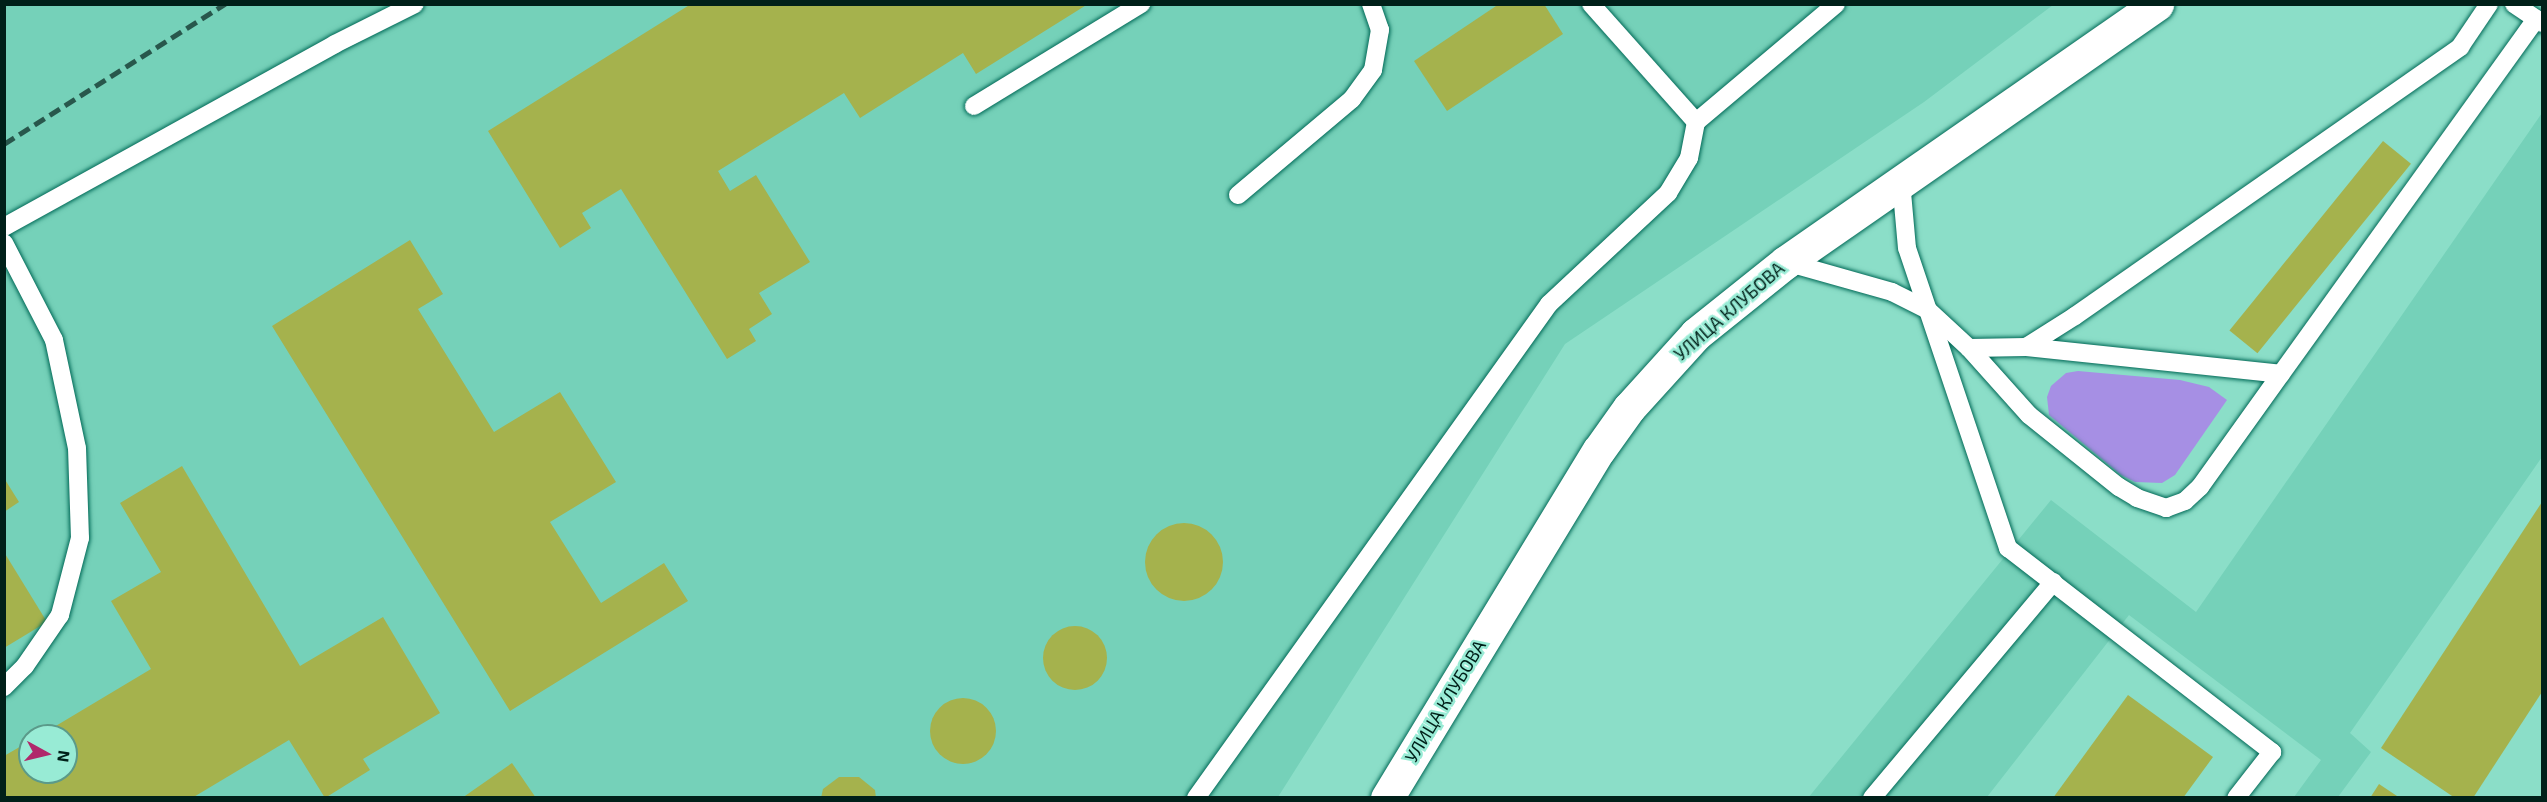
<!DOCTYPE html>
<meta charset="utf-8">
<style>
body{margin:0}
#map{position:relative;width:2547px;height:802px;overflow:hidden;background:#8bdec8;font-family:"Exo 2",sans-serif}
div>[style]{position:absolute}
.built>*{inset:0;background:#75d1b9}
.green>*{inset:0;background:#a68fe4}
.building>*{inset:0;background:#a5b24d;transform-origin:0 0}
.round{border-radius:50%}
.roads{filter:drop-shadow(0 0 2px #016957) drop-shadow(0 0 2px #016957)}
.lane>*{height:18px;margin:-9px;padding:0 9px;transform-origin:9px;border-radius:9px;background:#fff}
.street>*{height:33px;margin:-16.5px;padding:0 16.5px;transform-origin:16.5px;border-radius:16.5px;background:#fff}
.rail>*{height:4.5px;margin-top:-2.25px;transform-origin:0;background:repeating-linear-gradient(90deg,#28574c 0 12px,transparent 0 18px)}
span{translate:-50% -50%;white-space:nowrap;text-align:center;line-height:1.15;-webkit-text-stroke:5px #98ebd5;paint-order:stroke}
.street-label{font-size:18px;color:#002019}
.frame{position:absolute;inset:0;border:6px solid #002019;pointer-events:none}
.north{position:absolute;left:18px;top:724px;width:60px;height:60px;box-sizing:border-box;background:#98ebd5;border:2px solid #5b9a8a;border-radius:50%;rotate:98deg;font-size:16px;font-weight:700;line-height:24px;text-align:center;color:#002019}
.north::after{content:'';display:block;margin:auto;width:21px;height:27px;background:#b0286b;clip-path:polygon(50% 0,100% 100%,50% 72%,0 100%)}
</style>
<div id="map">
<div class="built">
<div style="clip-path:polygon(evenodd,5px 5px,2053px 5px,1924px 102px,1565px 344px,1278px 797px,5px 798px,5px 5px,30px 736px,66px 736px,66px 772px,30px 772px,30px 736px)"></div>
<div style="clip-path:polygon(2542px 113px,2542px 457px,2350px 733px,2371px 752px,2338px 797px,2294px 797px,2321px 760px,2129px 615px,1987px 797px,1808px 798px,2051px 500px,2196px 612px)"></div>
</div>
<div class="green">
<div style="clip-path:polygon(2078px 371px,2180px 380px,2209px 387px,2227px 400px,2175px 475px,2162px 483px,2135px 482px,2121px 475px,2049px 415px,2047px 397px,2051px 386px,2066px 373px)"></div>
</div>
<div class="building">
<div style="clip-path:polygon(691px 4px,1088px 4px,976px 74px,963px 53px,860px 118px,844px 93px,718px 171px,730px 191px,756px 175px,810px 262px,759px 293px,772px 314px,749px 329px,756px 341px,727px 359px,621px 189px,582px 213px,591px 228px,560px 248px,488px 131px)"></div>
<div style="clip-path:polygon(1499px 4px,1544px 4px,1563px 34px,1447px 111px,1414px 61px)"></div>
<div style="left:2383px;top:141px;width:36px;height:244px;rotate:39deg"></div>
<div style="clip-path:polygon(410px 240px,443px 294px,418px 309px,494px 432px,560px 392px,616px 482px,550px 522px,601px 603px,664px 563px,688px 601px,510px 711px,272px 326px)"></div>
<div style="clip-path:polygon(182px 466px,300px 666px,383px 617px,440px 713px,363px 759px,370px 770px,325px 798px,289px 740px,192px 798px,4px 798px,4px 756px,30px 741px,30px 772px,66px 772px,66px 736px,39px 736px,151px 669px,111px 601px,161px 572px,120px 503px)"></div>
<div style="clip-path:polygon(4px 478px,19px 502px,4px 512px)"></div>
<div style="clip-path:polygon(2542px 502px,2542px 692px,2473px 798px,2455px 798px,2381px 748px)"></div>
<div class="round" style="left:1145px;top:523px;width:78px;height:78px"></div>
<div style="clip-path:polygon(4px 552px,47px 622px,4px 648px)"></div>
<div class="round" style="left:1043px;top:626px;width:64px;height:64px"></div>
<div style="clip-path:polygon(2128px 695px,2213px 757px,2183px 798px,2053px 798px)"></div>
<div class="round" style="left:930px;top:698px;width:66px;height:66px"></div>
<div style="clip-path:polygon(512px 763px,536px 798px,462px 798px)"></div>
<div style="clip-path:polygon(839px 777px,859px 777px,875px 790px,876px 798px,821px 798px,823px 789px)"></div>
<div style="clip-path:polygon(2379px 784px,2400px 798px,2370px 798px)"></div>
</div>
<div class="roads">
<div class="lane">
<div style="left:1591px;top:4px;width:158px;rotate:48.3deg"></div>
<div style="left:2514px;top:4px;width:34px;rotate:34deg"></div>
<div style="left:974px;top:106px;width:196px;rotate:-31.4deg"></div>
<div style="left:1901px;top:181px;width:67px;rotate:84.9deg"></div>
<div style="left:1907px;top:248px;width:317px;rotate:71.4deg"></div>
<div style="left:2008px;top:548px;width:334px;rotate:37.7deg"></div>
<div style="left:2272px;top:752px;width:58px;rotate:128deg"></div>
<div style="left:1238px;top:195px;width:149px;rotate:-40.1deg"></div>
<div style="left:1352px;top:99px;width:36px;rotate:-54deg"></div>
<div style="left:1373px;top:70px;width:41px;rotate:-80.1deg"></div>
<div style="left:1380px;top:30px;width:28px;rotate:-109deg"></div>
<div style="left:4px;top:227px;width:378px;rotate:-28.9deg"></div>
<div style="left:335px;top:44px;width:89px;rotate:-26.6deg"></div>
<div style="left:4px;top:243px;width:109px;rotate:62.7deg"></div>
<div style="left:54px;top:340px;width:110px;rotate:78deg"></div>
<div style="left:77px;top:448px;width:90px;rotate:88.1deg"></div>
<div style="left:80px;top:538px;width:80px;rotate:104.6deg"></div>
<div style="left:60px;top:615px;width:62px;rotate:124.5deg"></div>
<div style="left:25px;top:666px;width:30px;rotate:135deg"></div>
<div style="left:1786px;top:262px;width:110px;rotate:15.8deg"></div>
<div style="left:1892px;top:292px;width:40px;rotate:26.6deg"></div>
<div style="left:1928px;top:310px;width:56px;rotate:42.8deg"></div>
<div style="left:1969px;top:348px;width:57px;rotate:-1deg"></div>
<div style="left:2026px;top:347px;width:58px;rotate:-32.3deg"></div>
<div style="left:2075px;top:316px;width:470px;rotate:-34.9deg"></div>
<div style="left:2460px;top:47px;width:52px;rotate:-56deg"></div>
<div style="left:2026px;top:347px;width:256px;rotate:6deg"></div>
<div style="left:2281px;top:374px;width:437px;rotate:-54.3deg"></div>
<div style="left:1969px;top:348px;width:90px;rotate:48.2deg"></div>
<div style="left:2029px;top:415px;width:115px;rotate:38.7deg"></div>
<div style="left:2119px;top:487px;width:21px;rotate:31deg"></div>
<div style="left:2137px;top:498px;width:31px;rotate:19deg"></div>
<div style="left:2166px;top:508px;width:20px;rotate:-20deg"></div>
<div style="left:2185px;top:501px;width:21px;rotate:-43deg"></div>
<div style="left:2200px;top:487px;width:139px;rotate:-54.4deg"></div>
<div style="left:1196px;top:798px;width:607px;rotate:-54.45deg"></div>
<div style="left:1549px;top:304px;width:163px;rotate:-43deg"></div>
<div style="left:1668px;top:193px;width:41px;rotate:-59deg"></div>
<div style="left:1689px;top:158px;width:37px;rotate:-79deg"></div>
<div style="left:1696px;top:122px;width:183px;rotate:-40.1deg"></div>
<div style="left:1872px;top:798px;width:282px;rotate:-50deg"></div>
</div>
<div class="street">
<div style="left:1387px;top:798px;width:407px;rotate:-58.7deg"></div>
<div style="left:1599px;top:450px;width:52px;rotate:-54.5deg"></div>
<div style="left:1629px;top:408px;width:100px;rotate:-47.8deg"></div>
<div style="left:1696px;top:334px;width:115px;rotate:-38.7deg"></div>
<div style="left:1786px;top:262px;width:452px;rotate:-34.8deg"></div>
</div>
</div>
<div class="rail">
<div style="left:4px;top:144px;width:262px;rotate:-32.4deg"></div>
</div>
<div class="street-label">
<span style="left:1729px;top:311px;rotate:-41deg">УЛИЦА КЛУБОВА</span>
<span style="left:1445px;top:701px;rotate:-59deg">УЛИЦА КЛУБОВА</span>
</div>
<div class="frame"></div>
<div class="north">N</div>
</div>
